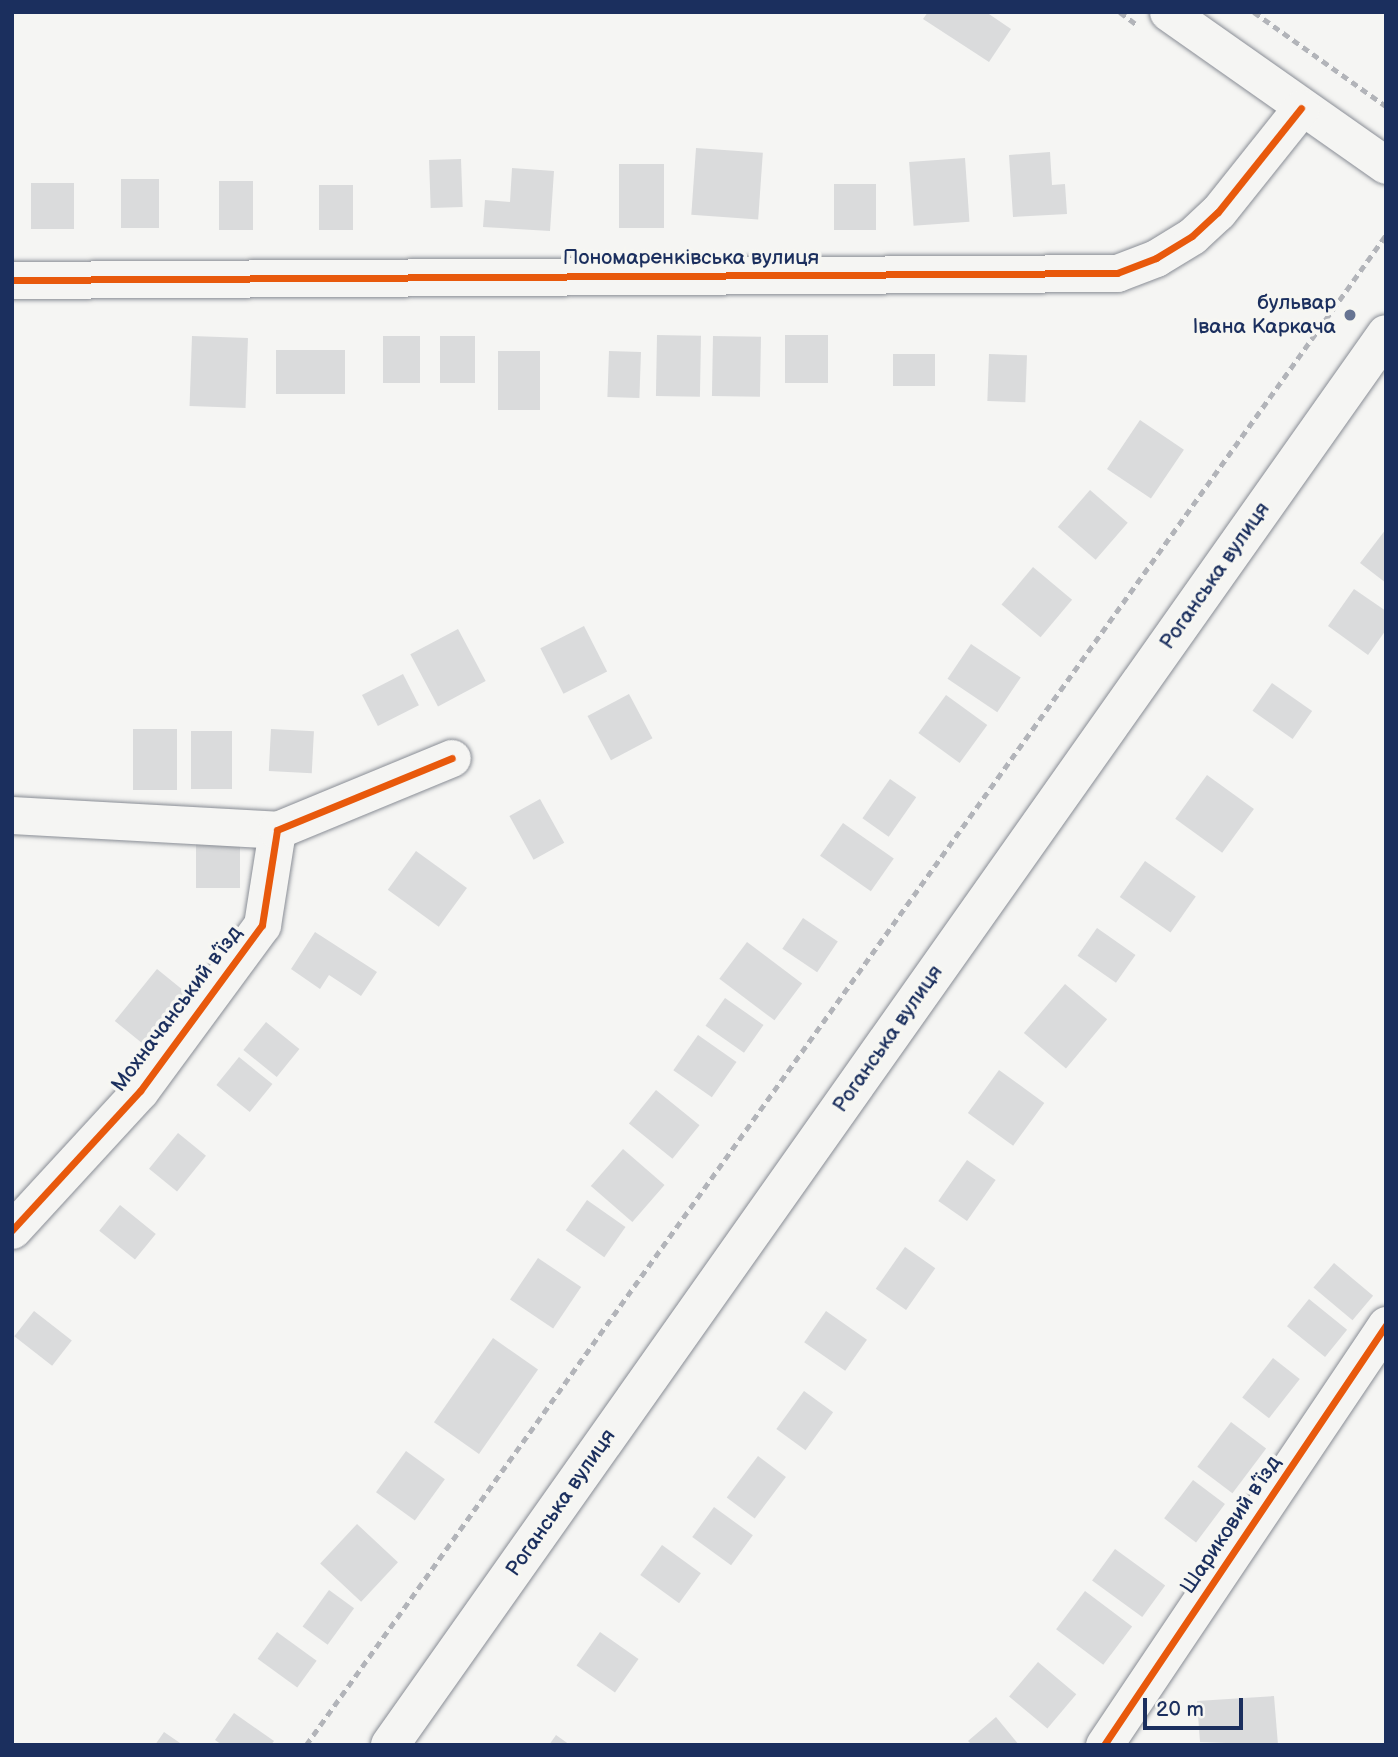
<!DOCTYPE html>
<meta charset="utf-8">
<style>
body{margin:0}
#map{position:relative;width:1398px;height:1757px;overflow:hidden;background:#f5f5f3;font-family:"Balsamiq Sans",sans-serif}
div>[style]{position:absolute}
.building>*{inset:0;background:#dadbdc;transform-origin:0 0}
.path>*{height:4.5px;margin-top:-2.25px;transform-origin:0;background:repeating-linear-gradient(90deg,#b2b4b9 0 7px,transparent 0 12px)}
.roads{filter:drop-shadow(0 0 2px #898d95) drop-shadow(0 0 2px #898d95)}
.minor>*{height:37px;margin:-18.5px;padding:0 18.5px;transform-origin:18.5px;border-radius:18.5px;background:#f5f5f3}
.major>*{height:38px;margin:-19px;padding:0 19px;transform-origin:19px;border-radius:19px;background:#f5f5f3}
.cycleway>*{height:7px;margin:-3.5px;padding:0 3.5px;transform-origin:3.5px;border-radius:3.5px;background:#e8590c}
.dots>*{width:19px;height:19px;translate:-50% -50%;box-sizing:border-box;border:4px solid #f6f6f2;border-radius:50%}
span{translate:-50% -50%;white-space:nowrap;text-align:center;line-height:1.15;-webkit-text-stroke:7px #f6f6f2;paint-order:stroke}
.street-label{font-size:21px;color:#1b2f5e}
.poi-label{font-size:21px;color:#1b2f5e}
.right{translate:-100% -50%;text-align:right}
.frame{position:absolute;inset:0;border:14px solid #1b2f5e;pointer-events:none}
.scale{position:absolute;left:1143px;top:1698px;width:100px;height:32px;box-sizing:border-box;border:4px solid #1b2f5e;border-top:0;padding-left:9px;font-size:21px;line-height:24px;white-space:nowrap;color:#1b2f5e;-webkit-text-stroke:5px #f6f6f2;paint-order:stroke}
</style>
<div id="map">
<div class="building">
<div style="clip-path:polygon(928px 12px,986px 12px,1011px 29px,989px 62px,923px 19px)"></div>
<div style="left:696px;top:148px;width:67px;height:67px;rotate:4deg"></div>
<div style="clip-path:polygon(1050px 152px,1052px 185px,1065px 184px,1067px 214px,1013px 217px,1009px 155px)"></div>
<div style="left:965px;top:158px;width:64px;height:56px;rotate:86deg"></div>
<div style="left:461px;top:159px;width:48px;height:32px;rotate:88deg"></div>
<div style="left:619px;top:164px;width:45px;height:64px"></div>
<div style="clip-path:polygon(512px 168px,554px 171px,550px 231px,483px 227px,485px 200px,510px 202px)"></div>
<div style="left:121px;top:179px;width:38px;height:49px"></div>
<div style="left:219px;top:181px;width:34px;height:49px"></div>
<div style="left:31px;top:183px;width:43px;height:46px"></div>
<div style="left:834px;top:184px;width:42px;height:46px"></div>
<div style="left:319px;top:185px;width:34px;height:45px"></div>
<div style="left:657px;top:335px;width:44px;height:61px;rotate:1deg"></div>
<div style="left:785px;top:335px;width:43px;height:48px"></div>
<div style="left:192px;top:336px;width:56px;height:70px;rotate:2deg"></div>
<div style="left:383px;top:336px;width:37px;height:47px"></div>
<div style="left:440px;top:336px;width:35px;height:47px"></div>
<div style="left:713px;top:336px;width:48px;height:60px;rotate:1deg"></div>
<div style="left:276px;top:350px;width:69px;height:44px"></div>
<div style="left:498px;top:351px;width:42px;height:59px"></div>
<div style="left:609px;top:351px;width:32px;height:46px;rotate:2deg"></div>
<div style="left:893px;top:354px;width:42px;height:32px"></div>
<div style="left:989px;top:354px;width:38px;height:47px;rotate:2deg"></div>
<div style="left:1140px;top:420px;width:53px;height:59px;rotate:34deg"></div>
<div style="left:1090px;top:490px;width:50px;height:49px;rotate:41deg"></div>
<div style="clip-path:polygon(1386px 529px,1386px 583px,1360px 563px)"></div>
<div style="left:1033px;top:567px;width:51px;height:49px;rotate:40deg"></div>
<div style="clip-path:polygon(1354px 589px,1386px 611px,1386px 630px,1368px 655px,1328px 626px)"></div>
<div style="left:584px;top:626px;width:51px;height:49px;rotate:63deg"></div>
<div style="left:458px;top:629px;width:59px;height:54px;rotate:62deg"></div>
<div style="left:971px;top:644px;width:60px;height:42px;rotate:34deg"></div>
<div style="left:403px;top:674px;width:35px;height:46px;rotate:63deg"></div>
<div style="left:1272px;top:683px;width:49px;height:34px;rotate:35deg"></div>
<div style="left:629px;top:694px;width:50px;height:47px;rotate:62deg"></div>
<div style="left:946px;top:695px;width:51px;height:47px;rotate:36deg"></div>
<div style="left:133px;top:729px;width:44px;height:61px"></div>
<div style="left:271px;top:729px;width:43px;height:42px;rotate:3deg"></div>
<div style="left:191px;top:731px;width:41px;height:58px"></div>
<div style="left:1207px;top:775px;width:58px;height:54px;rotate:36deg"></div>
<div style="left:890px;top:779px;width:32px;height:48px;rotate:35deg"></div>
<div style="left:540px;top:799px;width:50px;height:35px;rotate:61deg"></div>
<div style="left:843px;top:823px;width:62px;height:40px;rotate:35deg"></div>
<div style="left:196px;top:841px;width:44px;height:47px"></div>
<div style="left:416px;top:851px;width:63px;height:48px;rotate:36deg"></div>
<div style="left:1145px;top:861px;width:62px;height:44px;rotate:35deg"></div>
<div style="left:803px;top:918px;width:42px;height:37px;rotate:34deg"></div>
<div style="left:1097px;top:928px;width:47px;height:34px;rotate:35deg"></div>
<div style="clip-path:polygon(315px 932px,377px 972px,361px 996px,329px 975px,320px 989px,291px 969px)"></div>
<div style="left:747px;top:942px;width:69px;height:46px;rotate:37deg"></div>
<div style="left:157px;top:969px;width:40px;height:67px;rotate:39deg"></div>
<div style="left:1065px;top:984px;width:55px;height:64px;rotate:40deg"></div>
<div style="left:725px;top:998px;width:47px;height:34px;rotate:35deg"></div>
<div style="left:266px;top:1022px;width:43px;height:36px;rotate:39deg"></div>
<div style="left:698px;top:1035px;width:47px;height:43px;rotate:35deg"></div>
<div style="left:239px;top:1057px;width:43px;height:36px;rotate:39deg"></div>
<div style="left:999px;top:1070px;width:56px;height:53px;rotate:36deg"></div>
<div style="left:656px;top:1090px;width:56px;height:43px;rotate:39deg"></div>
<div style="left:178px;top:1133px;width:36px;height:46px;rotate:39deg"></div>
<div style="left:623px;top:1149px;width:55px;height:49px;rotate:41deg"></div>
<div style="left:967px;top:1160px;width:35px;height:50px;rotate:35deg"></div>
<div style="left:587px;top:1200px;width:47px;height:37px;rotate:35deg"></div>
<div style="left:120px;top:1205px;width:46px;height:33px;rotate:39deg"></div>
<div style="left:905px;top:1247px;width:37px;height:51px;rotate:35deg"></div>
<div style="left:538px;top:1258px;width:52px;height:50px;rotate:34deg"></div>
<div style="left:1334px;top:1263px;width:51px;height:32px;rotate:40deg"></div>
<div style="left:1309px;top:1299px;width:49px;height:35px;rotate:39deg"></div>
<div style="left:34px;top:1311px;width:48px;height:32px;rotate:38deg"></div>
<div style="left:826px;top:1311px;width:50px;height:38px;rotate:35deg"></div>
<div style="left:493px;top:1338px;width:55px;height:103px;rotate:35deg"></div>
<div style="left:1273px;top:1358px;width:34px;height:50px;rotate:38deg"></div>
<div style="left:804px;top:1391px;width:36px;height:47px;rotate:36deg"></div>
<div style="left:1231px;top:1422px;width:44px;height:56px;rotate:37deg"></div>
<div style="left:406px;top:1451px;width:48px;height:51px;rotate:36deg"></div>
<div style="left:758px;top:1456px;width:35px;height:52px;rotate:37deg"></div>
<div style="left:1193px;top:1480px;width:40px;height:48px;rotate:37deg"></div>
<div style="left:714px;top:1507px;width:48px;height:37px;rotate:36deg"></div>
<div style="left:357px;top:1524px;width:56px;height:54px;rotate:43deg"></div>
<div style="left:662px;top:1545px;width:48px;height:37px;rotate:36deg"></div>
<div style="left:1115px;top:1549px;width:62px;height:39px;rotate:36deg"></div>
<div style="left:329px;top:1590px;width:31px;height:45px;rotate:36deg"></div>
<div style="left:1085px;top:1591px;width:59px;height:48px;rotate:37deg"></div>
<div style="left:277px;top:1632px;width:49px;height:33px;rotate:36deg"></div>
<div style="left:600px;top:1632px;width:47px;height:41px;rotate:35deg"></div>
<div style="left:1038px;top:1662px;width:50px;height:45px;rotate:40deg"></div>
<div style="clip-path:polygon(1274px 1696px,1278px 1745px,1200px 1742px,1197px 1701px)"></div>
<div style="clip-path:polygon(234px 1713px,274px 1741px,271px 1745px,222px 1745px,215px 1740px)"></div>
<div style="clip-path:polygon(996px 1717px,1019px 1745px,972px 1745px,968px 1741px)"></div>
<div style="clip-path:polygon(164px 1732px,183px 1745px,155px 1745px)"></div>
<div style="clip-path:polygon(556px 1735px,570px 1745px,549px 1745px)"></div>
</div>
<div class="path">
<div style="left:1120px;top:12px;width:20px;rotate:37deg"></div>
<div style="left:1254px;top:12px;width:162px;rotate:35.5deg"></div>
<div style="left:306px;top:1745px;width:1856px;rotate:-54.43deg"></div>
</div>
<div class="roads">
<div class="minor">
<div style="left:1168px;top:12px;width:266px;rotate:35.1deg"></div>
<div style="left:12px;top:280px;width:1105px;rotate:-0.36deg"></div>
<div style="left:1117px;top:273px;width:42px;rotate:-21deg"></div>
<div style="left:1156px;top:258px;width:42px;rotate:-31.4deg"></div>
<div style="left:1192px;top:236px;width:35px;rotate:-43deg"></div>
<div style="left:1218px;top:212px;width:133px;rotate:-51.4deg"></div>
<div style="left:12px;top:815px;width:265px;rotate:3.2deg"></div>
<div style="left:12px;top:1230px;width:189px;rotate:-47.4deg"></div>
<div style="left:140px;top:1091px;width:206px;rotate:-53.7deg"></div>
<div style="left:262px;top:925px;width:96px;rotate:-81deg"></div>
<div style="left:277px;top:830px;width:189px;rotate:-22.4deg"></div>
<div style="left:1104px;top:1745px;width:506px;rotate:-56.12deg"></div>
</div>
<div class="major">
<div style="left:390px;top:1745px;width:1727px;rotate:-54.78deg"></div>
</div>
</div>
<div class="cycleway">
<div style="left:12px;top:280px;width:1105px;rotate:-0.36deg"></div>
<div style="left:1117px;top:273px;width:42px;rotate:-21deg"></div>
<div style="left:1156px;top:258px;width:42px;rotate:-31.4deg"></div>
<div style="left:1192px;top:236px;width:35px;rotate:-43deg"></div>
<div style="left:1218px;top:212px;width:133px;rotate:-51.4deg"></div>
<div style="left:12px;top:1230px;width:189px;rotate:-47.4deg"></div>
<div style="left:140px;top:1091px;width:206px;rotate:-53.7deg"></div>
<div style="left:262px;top:925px;width:96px;rotate:-81deg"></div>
<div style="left:277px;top:830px;width:189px;rotate:-22.4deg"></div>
<div style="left:1104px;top:1745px;width:506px;rotate:-56.12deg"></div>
</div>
<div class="dots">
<div style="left:1350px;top:315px;background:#677492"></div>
</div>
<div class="street-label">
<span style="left:691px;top:258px">Пономаренківська вулиця</span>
<span style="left:1215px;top:576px;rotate:-55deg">Роганська вулиця</span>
<span style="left:177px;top:1009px;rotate:-53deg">Мохначанський в’їзд</span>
<span style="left:888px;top:1039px;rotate:-55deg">Роганська вулиця</span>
<span style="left:561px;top:1503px;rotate:-55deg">Роганська вулиця</span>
<span style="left:1231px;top:1525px;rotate:-56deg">Шариковий в’їзд</span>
</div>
<div class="poi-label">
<span class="right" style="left:1336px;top:315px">бульвар<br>Івана Каркача</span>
</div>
<div class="frame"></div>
<div class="scale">20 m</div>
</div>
